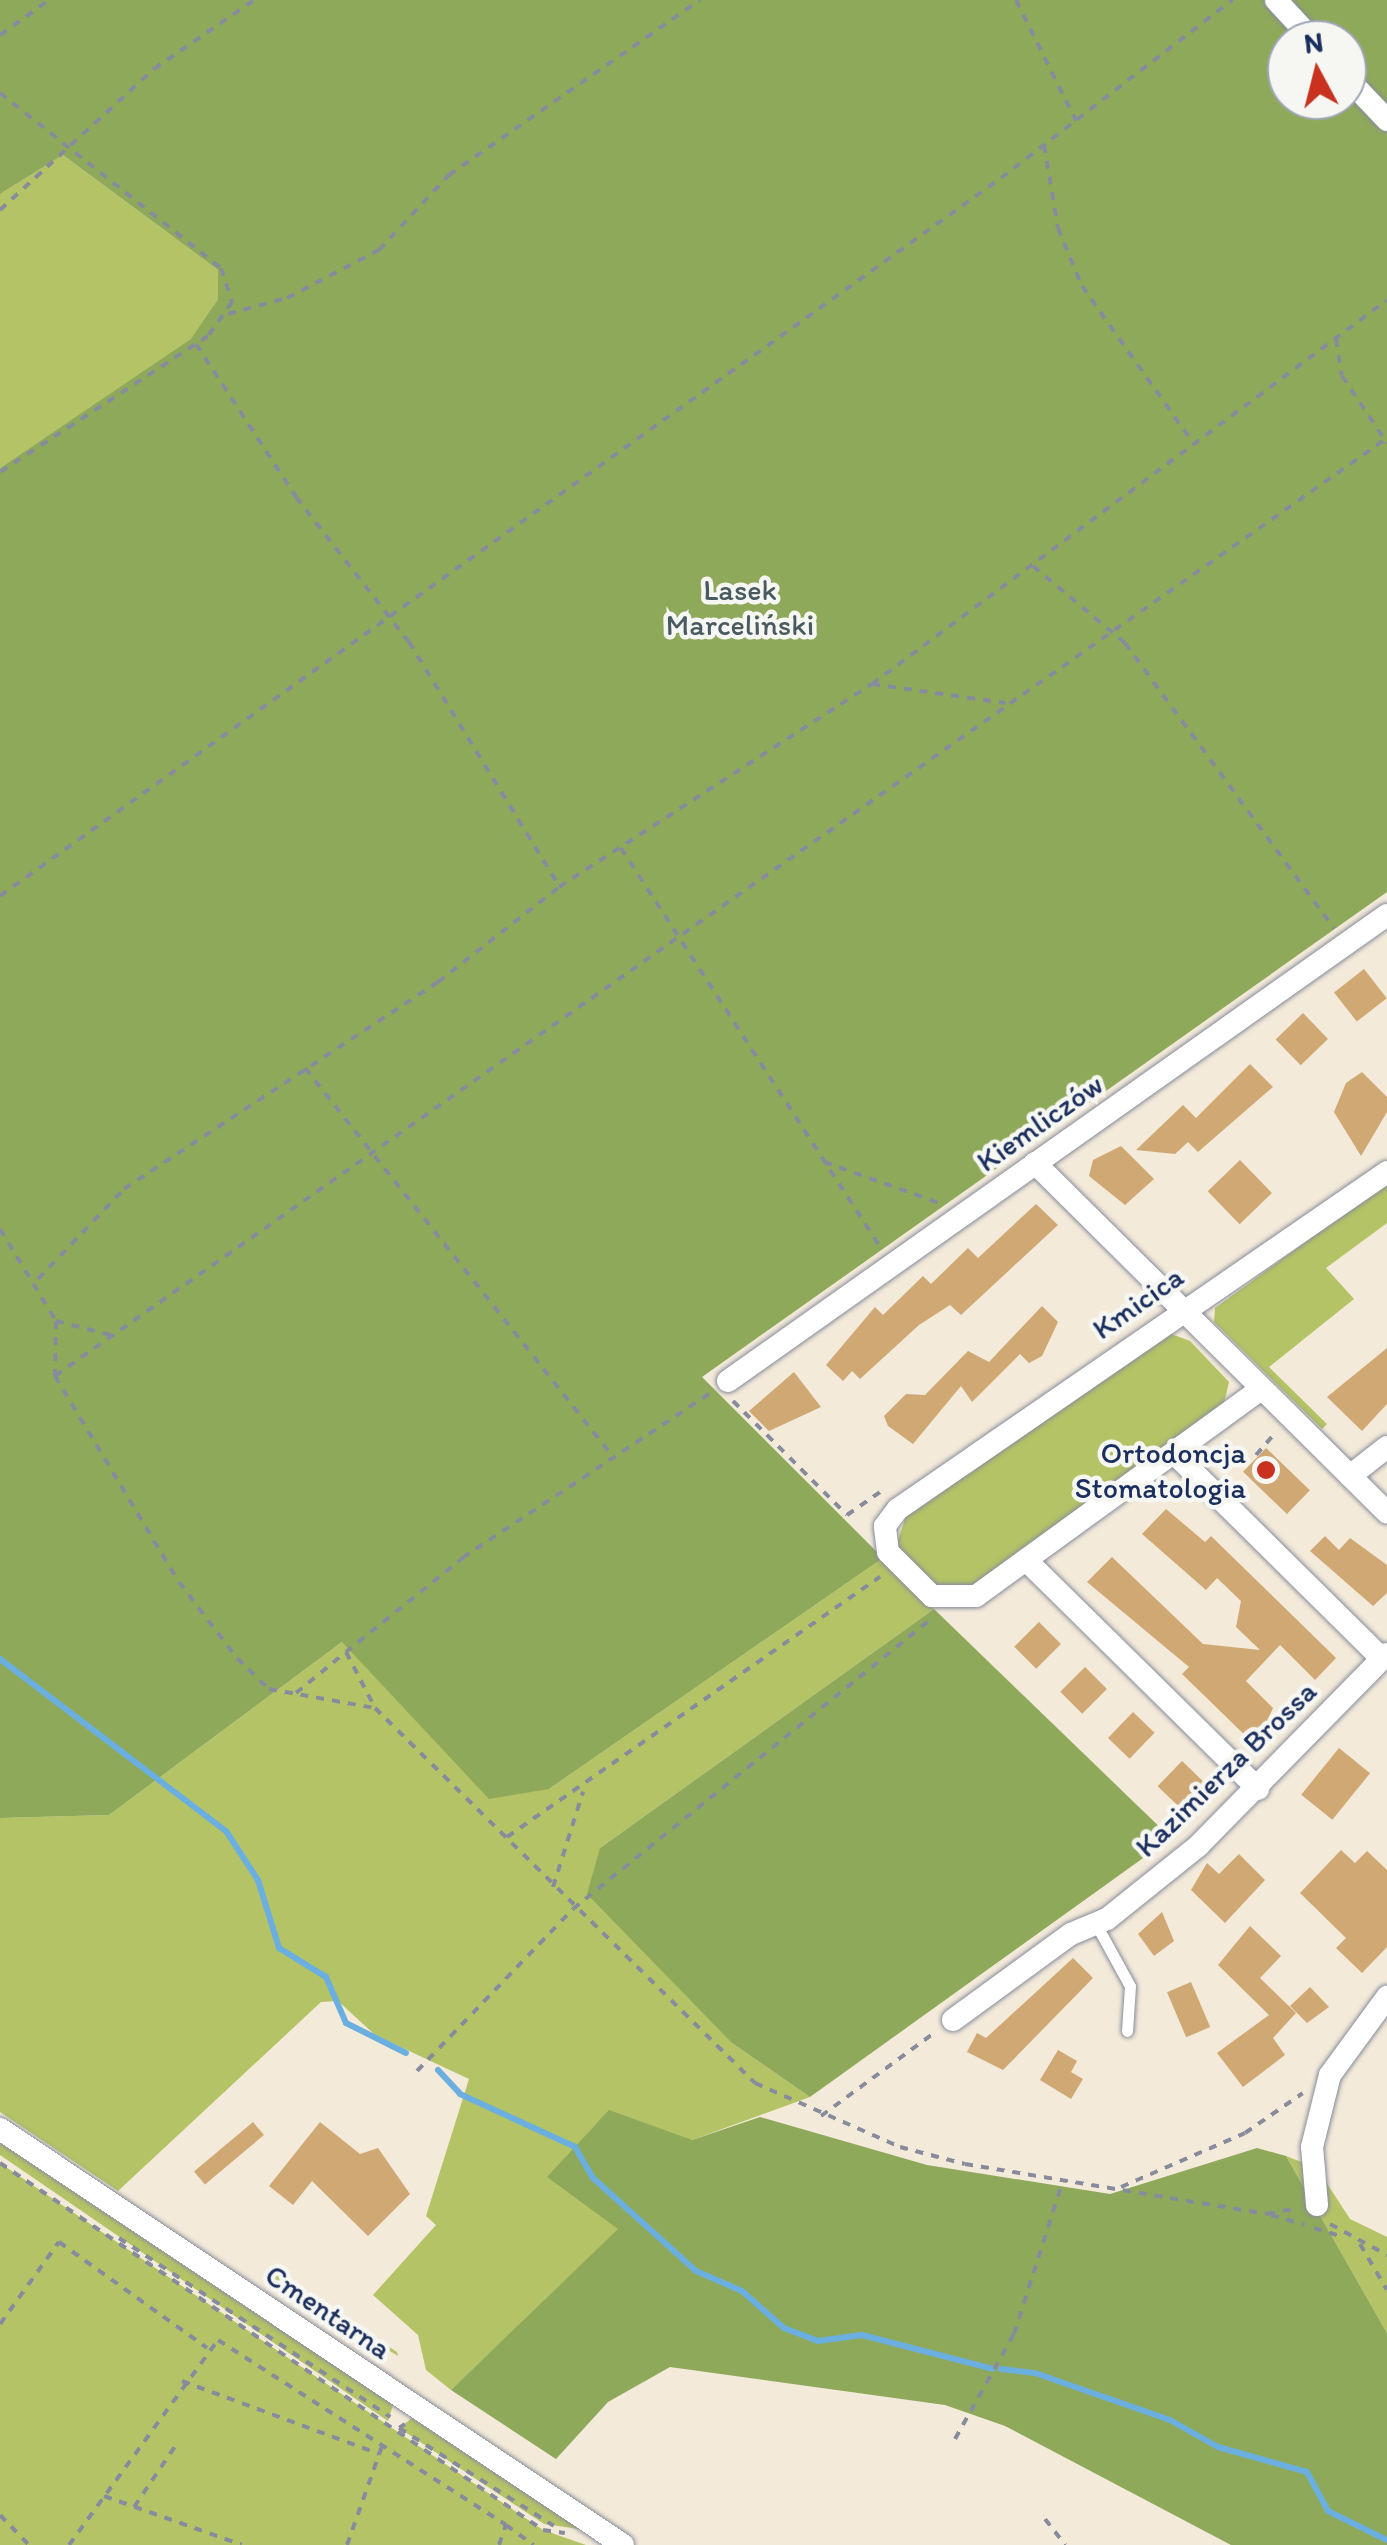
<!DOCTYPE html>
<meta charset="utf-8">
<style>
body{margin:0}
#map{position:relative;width:1387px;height:2545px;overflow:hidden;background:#f3ead9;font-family:Itim,sans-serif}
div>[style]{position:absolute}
.green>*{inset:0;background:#b4c366}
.forest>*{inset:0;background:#8fa95b}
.stream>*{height:6px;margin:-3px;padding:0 3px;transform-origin:3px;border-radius:3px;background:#6aafe0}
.building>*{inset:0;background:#d0a874;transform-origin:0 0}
.path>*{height:4px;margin-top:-2px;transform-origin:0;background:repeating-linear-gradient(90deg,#878c9c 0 8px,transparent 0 16px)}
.roads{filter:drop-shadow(0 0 2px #878c9c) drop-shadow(0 0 2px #878c9c)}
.lane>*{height:11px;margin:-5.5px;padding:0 5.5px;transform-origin:5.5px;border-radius:5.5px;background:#fff}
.street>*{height:22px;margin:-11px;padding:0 11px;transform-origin:11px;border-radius:11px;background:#fff}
.dots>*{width:28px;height:28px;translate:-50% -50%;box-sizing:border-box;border:5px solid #f6f6f2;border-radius:50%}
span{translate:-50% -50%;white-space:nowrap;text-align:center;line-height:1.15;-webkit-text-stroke:9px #f6f6f2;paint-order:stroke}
.park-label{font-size:30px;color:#495b60}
.street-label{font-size:30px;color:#1b2f5e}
.poi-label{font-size:30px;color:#1b2f5e}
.right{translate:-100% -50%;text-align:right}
.north{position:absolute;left:1267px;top:20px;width:100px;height:100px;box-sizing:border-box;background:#f6f6f2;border:2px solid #9ea6b7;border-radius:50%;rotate:353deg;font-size:28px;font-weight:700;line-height:40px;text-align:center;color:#1b2f5e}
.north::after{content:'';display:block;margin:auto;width:35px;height:45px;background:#c8321e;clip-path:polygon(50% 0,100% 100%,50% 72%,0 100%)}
</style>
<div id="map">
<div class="green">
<div style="clip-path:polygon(63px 155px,218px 270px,218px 299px,192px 339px,0 468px,0 194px)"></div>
<div style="clip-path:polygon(1387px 1183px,1387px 1223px,1326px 1268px,1354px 1299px,1269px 1367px,1327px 1424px,1322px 1429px,1214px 1322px,1215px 1308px)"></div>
<div style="clip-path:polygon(1166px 1332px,1190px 1341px,1229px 1382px,1223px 1408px,968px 1591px,942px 1593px,895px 1549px,906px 1516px)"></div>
<div style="clip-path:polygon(883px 1558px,934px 1609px,600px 1848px,732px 2043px,810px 2097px,692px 2140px,619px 2229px,451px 2390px,426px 2370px,418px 2335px,373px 2295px,436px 2225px,426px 2216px,469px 2079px,375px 2035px,338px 2001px,321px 2002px,118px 2191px,0 2112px,0 1818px,109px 1815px,342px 1642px,549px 1789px)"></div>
<div style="clip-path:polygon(0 2143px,393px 2405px,388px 2421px,0 2155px)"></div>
<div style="clip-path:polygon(1286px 2156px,1317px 2168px,1350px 2219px,1387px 2237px,1387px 2333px)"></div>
<div style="clip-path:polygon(0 2163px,543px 2530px,586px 2545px,0 2545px)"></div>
<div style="clip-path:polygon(272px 2271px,397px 2352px,398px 2356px,268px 2276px)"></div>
<div style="clip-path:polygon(412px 2418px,579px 2529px,544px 2524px,399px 2428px)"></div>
</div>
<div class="forest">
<div style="clip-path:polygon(evenodd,0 0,1387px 0,1387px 892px,702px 1377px,883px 1558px,549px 1789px,489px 1799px,342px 1642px,109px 1815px,0 1818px,0 468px,191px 339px,218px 299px,218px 270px,63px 155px,0 194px,0 0,1287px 40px,1347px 40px,1347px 100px,1287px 100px,1287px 40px)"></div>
<div style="clip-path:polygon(934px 1609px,1171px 1838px,810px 2097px,732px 2043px,587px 1894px,600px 1848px)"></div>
<div style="clip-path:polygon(609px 2110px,692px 2140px,760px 2117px,927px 2165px,1110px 2194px,1257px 2148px,1286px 2156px,1387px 2333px,1387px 2545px,1231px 2545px,1005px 2426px,945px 2405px,670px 2367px,608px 2402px,556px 2459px,451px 2390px,618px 2229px,547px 2177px)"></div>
</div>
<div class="stream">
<div style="left:0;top:1659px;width:284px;rotate:37.3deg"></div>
<div style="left:226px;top:1831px;width:59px;rotate:56.9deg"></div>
<div style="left:258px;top:1880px;width:71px;rotate:72.8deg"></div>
<div style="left:279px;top:1948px;width:55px;rotate:31.7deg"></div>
<div style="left:326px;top:1977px;width:50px;rotate:66.5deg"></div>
<div style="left:346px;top:2023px;width:67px;rotate:26.6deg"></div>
<div style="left:438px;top:2070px;width:33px;rotate:47deg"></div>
<div style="left:460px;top:2094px;width:127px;rotate:24.7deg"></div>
<div style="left:575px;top:2147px;width:34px;rotate:60deg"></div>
<div style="left:592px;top:2177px;width:140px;rotate:42.1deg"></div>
<div style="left:696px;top:2271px;width:50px;rotate:23.5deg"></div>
<div style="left:742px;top:2291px;width:56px;rotate:41.4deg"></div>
<div style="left:784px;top:2328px;width:36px;rotate:21deg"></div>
<div style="left:818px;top:2341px;width:44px;rotate:-7.8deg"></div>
<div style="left:862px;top:2335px;width:135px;rotate:14.5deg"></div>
<div style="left:1001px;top:2369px;width:34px;rotate:7deg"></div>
<div style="left:1035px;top:2373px;width:143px;rotate:19.2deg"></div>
<div style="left:1170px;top:2420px;width:55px;rotate:29.4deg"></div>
<div style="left:1218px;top:2447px;width:92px;rotate:15.7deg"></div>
<div style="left:1307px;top:2472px;width:44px;rotate:61.7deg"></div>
<div style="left:1328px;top:2511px;width:66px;rotate:26.2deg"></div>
</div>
<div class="building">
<div style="left:1364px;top:969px;width:37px;height:38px;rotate:52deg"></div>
<div style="left:1303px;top:1013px;width:36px;height:38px;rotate:46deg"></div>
<div style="clip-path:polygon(1250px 1064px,1273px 1087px,1198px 1152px,1188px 1142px,1175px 1154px,1136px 1150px,1183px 1105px,1196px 1118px)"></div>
<div style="clip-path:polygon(1362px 1072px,1387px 1097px,1387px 1112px,1361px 1156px,1334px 1112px,1346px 1083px)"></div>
<div style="clip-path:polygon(1121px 1146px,1154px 1179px,1125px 1205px,1089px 1176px,1093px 1160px)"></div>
<div style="left:1240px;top:1160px;width:46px;height:45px;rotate:46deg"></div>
<div style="clip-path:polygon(1036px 1204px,1058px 1225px,961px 1315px,950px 1305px,919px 1325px,860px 1379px,852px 1371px,843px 1381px,826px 1365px,875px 1307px,883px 1315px,923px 1276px,931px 1284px,968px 1248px,978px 1258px)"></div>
<div style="clip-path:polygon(1042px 1306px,1058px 1322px,1042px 1356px,1029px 1363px,1020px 1354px,972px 1402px,961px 1386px,913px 1444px,888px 1426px,884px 1416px,906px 1394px,925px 1395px,968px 1351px,989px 1362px)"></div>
<div style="clip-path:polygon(1387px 1348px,1387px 1404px,1362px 1431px,1327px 1397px)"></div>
<div style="clip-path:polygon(794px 1372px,821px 1407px,769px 1431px,749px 1411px)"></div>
<div style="left:1266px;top:1448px;width:61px;height:33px;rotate:44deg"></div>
<div style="clip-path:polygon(1166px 1509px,1205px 1542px,1211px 1536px,1336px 1658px,1315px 1680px,1280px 1645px,1246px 1681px,1273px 1708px,1256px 1746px,1182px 1674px,1189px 1667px,1087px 1582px,1112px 1557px,1203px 1644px,1260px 1650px,1236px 1627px,1241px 1601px,1217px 1578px,1206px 1590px,1142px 1534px)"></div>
<div style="clip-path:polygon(1325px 1536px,1339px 1550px,1350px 1538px,1387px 1565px,1387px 1593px,1373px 1606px,1310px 1551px)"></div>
<div style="left:1039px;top:1622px;width:31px;height:35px;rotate:45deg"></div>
<div style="left:1085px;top:1667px;width:31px;height:35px;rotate:45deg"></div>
<div style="left:1133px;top:1712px;width:30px;height:36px;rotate:44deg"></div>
<div style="left:1339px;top:1748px;width:40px;height:60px;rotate:39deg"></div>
<div style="left:1182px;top:1761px;width:30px;height:35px;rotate:44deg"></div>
<div style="clip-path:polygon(1341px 1850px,1355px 1863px,1367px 1851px,1387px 1870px,1387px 1947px,1362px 1973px,1336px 1948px,1346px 1938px,1300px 1893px)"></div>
<div style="clip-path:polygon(1239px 1854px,1265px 1880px,1225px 1923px,1191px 1890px,1207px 1863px,1219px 1874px)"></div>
<div style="clip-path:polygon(1162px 1912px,1174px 1941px,1154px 1956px,1138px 1934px)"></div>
<div style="clip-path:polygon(1250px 1926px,1281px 1956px,1260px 1978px,1296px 2013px,1273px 2038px,1285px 2055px,1243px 2087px,1217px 2053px,1269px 2015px,1218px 1965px)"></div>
<div style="clip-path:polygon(1073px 1958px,1093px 1978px,1003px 2070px,967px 2052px,977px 2033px,986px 2038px)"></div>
<div style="left:1191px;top:1982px;width:49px;height:26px;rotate:67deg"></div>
<div style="clip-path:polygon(1310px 1987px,1329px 2007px,1307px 2023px,1290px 2006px)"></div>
<div style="clip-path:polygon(1058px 2050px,1077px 2061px,1071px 2072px,1083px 2079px,1071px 2099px,1040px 2080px)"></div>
<div style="left:253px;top:2122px;width:17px;height:77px;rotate:50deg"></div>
<div style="clip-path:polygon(320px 2122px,360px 2154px,378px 2148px,410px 2194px,368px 2236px,312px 2181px,293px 2205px,269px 2186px)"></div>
</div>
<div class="path">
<div style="left:1016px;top:0;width:135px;rotate:63.6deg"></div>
<div style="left:0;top:35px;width:60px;rotate:-35.5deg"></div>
<div style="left:0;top:93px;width:282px;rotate:38.4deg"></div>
<div style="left:221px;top:268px;width:36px;rotate:72deg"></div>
<div style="left:232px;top:302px;width:42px;rotate:125.2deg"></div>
<div style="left:208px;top:336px;width:249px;rotate:146.8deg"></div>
<div style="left:1044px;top:145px;width:84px;rotate:80.4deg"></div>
<div style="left:1058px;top:228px;width:63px;rotate:67.5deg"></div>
<div style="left:1082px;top:286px;width:194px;rotate:54.7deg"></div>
<div style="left:0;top:210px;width:209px;rotate:-42.5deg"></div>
<div style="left:154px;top:69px;width:121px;rotate:-34.6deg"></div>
<div style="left:228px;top:314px;width:61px;rotate:-15.2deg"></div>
<div style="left:287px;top:298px;width:104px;rotate:-27.6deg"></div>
<div style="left:379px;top:250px;width:103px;rotate:-47deg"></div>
<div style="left:449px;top:175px;width:306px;rotate:-34.9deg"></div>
<div style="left:1336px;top:339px;width:37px;rotate:81deg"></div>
<div style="left:1342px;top:376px;width:81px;rotate:56.1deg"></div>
<div style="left:196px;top:344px;width:183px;rotate:56.8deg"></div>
<div style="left:296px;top:497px;width:184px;rotate:52.1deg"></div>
<div style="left:409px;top:642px;width:286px;rotate:58.4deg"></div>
<div style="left:1033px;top:566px;width:120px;rotate:39.9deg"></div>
<div style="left:1125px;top:643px;width:354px;rotate:53.8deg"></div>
<div style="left:872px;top:684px;width:135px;rotate:8.1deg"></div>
<div style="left:621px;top:848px;width:476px;rotate:57deg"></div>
<div style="left:0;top:896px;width:1232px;rotate:-35.65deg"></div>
<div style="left:1001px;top:178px;width:292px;rotate:-37.6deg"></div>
<div style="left:305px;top:1068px;width:495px;rotate:51.6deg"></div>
<div style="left:824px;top:1162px;width:125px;rotate:19.6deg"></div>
<div style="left:0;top:1229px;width:108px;rotate:58.7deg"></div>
<div style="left:56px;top:1321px;width:57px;rotate:14.3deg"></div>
<div style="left:38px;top:1279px;width:124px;rotate:-46.3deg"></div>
<div style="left:124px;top:1189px;width:376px;rotate:-33.4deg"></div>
<div style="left:438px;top:982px;width:154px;rotate:-38.1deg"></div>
<div style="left:559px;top:887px;width:373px;rotate:-33deg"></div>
<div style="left:872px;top:684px;width:642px;rotate:-36.71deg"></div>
<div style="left:56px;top:1321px;width:55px;rotate:91deg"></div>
<div style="left:55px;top:1376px;width:240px;rotate:59deg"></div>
<div style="left:179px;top:1582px;width:96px;rotate:52.7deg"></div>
<div style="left:237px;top:1658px;width:45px;rotate:44.1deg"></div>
<div style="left:269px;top:1689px;width:108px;rotate:10.2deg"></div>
<div style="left:55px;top:1376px;width:1629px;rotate:-35.15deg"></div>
<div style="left:709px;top:1394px;width:294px;rotate:146.4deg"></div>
<div style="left:464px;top:1557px;width:151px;rotate:141.2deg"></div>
<div style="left:346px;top:1652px;width:63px;rotate:62.6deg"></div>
<div style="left:375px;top:1708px;width:534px;rotate:44.62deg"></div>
<div style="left:755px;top:2083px;width:158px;rotate:23.8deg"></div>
<div style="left:900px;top:2147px;width:67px;rotate:14.7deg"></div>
<div style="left:965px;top:2164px;width:306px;rotate:9.4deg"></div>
<div style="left:1267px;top:2214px;width:31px;rotate:-11deg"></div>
<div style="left:733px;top:1401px;width:161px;rotate:45deg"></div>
<div style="left:847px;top:1515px;width:44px;rotate:-34.8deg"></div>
<div style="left:1256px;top:1455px;width:30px;rotate:-49deg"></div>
<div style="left:296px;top:1693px;width:65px;rotate:-39.4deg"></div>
<div style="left:507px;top:1837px;width:455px;rotate:-34.9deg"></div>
<div style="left:553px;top:1887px;width:100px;rotate:-72.5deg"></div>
<div style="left:417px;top:2071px;width:225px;rotate:-46.1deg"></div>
<div style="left:573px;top:1909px;width:461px;rotate:-39deg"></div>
<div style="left:821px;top:2116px;width:140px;rotate:-36.3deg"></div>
<div style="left:0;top:2163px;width:655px;rotate:34.05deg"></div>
<div style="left:543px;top:2530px;width:22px;rotate:8deg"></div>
<div style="left:1121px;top:2187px;width:135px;rotate:-23.5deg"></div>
<div style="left:1245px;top:2133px;width:70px;rotate:-34.6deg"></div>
<div style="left:1271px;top:2215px;width:35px;rotate:16deg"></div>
<div style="left:1330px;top:2224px;width:65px;rotate:28.5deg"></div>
<div style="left:1314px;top:2228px;width:30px;rotate:17deg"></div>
<div style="left:119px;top:2238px;width:325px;rotate:33.4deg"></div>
<div style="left:1360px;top:2244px;width:53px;rotate:59.6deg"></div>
<div style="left:0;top:2324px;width:101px;rotate:-54.3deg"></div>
<div style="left:59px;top:2242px;width:182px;rotate:35.6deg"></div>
<div style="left:182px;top:2381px;width:210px;rotate:20.3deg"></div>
<div style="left:405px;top:2424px;width:7px;rotate:146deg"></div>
<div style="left:399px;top:2428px;width:183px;rotate:32.3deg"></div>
<div style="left:955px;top:2439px;width:120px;rotate:-60.7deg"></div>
<div style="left:1014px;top:2334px;width:157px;rotate:-72.3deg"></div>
<div style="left:104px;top:2496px;width:146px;rotate:19.5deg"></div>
<div style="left:134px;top:2507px;width:75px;rotate:-55.9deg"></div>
<div style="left:0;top:2515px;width:42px;rotate:46deg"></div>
<div style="left:1045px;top:2519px;width:33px;rotate:52deg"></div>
<div style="left:69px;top:2545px;width:253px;rotate:-54deg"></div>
<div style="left:218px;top:2340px;width:342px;rotate:32.7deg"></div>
<div style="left:347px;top:2545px;width:105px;rotate:-70.5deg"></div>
<div style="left:499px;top:2545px;width:21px;rotate:-71deg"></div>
<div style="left:506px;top:2525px;width:34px;rotate:36deg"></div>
</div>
<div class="roads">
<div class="lane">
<div style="left:1097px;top:1926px;width:68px;rotate:61.2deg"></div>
<div style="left:1130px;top:1986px;width:45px;rotate:93.8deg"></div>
</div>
<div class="street">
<div style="left:1276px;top:0;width:54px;rotate:47.2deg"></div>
<div style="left:1347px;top:78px;width:58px;rotate:46.4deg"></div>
<div style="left:1035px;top:1163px;width:496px;rotate:44.8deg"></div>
<div style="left:728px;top:1381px;width:807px;rotate:-35.27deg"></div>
<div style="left:1261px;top:1389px;width:352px;rotate:144deg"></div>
<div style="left:976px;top:1596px;width:44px;rotate:180deg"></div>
<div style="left:932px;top:1596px;width:62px;rotate:-135deg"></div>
<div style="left:888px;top:1552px;width:26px;rotate:-97deg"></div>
<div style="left:885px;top:1526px;width:21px;rotate:-53deg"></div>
<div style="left:898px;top:1509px;width:594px;rotate:-34.57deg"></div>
<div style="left:1175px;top:1454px;width:291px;rotate:44.7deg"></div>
<div style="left:1350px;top:1476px;width:47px;rotate:-38.1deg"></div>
<div style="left:1026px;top:1560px;width:326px;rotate:44.6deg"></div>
<div style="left:953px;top:2020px;width:146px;rotate:-36.1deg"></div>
<div style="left:1071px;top:1934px;width:39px;rotate:-23deg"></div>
<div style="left:1107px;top:1919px;width:117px;rotate:-38.7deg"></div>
<div style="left:1198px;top:1846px;width:269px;rotate:-45.5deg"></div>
<div style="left:0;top:2129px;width:749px;rotate:33.73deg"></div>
<div style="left:1317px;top:2205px;width:58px;rotate:-94.9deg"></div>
<div style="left:1312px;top:2147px;width:74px;rotate:-76deg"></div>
<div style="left:1330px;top:2075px;width:97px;rotate:-53.8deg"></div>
</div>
</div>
<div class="dots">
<div style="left:1266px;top:1470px;background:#c8321e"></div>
</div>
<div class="park-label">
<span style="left:740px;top:607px">Lasek<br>Marceliński</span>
</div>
<div class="street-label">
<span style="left:1040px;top:1123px;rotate:-35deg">Kiemliczów</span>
<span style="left:1138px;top:1303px;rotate:-35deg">Kmicica</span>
<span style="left:1226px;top:1769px;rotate:-44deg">Kazimierza Brossa</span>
<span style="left:328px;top:2312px;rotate:34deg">Cmentarna</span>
</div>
<div class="poi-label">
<span class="right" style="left:1246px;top:1470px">Ortodoncja<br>Stomatologia</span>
</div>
<div class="north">N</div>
</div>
